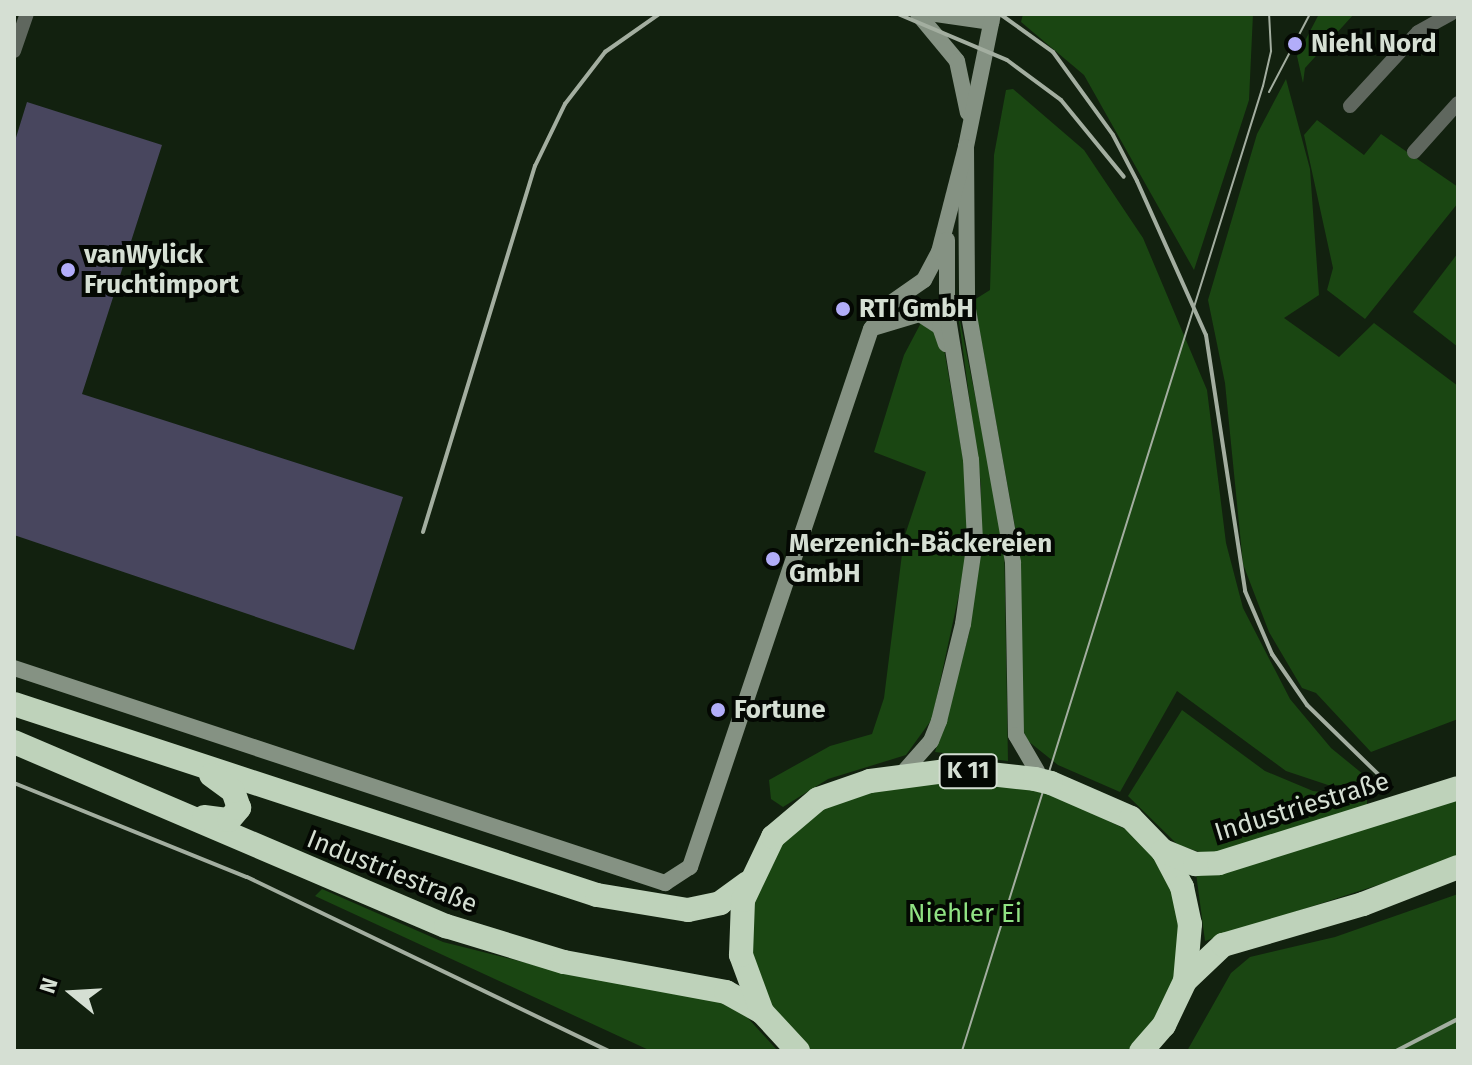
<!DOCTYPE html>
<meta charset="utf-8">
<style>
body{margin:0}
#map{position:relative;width:1472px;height:1065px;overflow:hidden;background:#12210f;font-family:"Fira Sans",sans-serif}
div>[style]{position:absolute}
.green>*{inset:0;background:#1a4612}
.building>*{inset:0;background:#48465e}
.street>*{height:14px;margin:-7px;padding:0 7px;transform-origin:7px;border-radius:7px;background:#5f675e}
.secondary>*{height:16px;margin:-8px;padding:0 8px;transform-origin:8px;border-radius:8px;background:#859283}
.highway>*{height:24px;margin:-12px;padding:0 12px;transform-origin:12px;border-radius:12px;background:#bed2ba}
.tram>*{height:2px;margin:-1px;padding:0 1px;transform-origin:1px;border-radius:1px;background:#a3aea0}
.rail>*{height:4px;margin:-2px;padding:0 2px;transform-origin:2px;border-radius:2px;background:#a3aea0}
.highway-bridge>*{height:24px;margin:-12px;padding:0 12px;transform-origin:12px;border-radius:12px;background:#bed2ba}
.dots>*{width:22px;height:22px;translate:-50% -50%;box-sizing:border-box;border:4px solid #040803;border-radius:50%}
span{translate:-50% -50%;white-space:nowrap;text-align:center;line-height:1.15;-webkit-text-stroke:8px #040803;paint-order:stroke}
.shield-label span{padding:2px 6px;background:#040803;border:2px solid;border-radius:6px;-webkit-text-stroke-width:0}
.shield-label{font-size:24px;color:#d5dfd3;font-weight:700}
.poi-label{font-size:26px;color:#d5dfd3;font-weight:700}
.left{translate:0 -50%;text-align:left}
.street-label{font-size:26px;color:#d5dfd3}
.park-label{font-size:26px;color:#90e283}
.frame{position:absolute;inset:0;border:16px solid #d5dfd3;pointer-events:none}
.north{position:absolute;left:32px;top:953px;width:80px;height:80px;-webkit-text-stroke:6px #040803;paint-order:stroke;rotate:288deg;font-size:22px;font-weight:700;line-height:32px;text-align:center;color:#d5dfd3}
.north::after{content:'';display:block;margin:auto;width:28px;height:36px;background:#d5dfd3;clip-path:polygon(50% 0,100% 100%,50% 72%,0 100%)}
</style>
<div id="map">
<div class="green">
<div style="clip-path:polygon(1023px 14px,1253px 14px,1249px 100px,1194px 270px,1084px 75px,1021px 22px)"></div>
<div style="clip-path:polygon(1319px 14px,1354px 14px,1305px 68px,1303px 83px,1297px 56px)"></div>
<div style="clip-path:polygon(1286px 79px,1310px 169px,1319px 295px,1284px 318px,1339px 357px,1374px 323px,1458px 386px,1458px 719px,1371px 752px,1316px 693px,1302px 688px,1269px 632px,1243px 564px,1225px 383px,1208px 300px,1257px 134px)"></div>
<div style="clip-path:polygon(1013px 89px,1084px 150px,1143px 238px,1207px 390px,1226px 543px,1243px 608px,1290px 699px,1331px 748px,1369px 779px,1366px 785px,1328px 785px,1286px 771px,1177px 691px,1120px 792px,1058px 765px,1028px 741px,1022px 728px,1017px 538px,974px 300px,990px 290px,994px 155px,1006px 90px)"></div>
<div style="clip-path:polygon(1317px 120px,1364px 155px,1381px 134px,1458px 187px,1458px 203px,1365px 319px,1327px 290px,1333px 268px,1304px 135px)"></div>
<div style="clip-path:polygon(1458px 253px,1458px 347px,1413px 312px)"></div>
<div style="clip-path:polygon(957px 306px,1004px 539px,1008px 761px,935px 752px,969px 634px,981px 549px,981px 485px)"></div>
<div style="clip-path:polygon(923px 319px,943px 343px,967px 481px,967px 557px,932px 719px,906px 755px,828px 779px,783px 807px,771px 799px,769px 780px,830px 746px,872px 734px,884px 698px,904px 538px,926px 472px,874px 452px,904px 355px)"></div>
<div style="clip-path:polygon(1182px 710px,1265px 771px,1313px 791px,1367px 797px,1367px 805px,1212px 856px,1178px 845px,1128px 796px)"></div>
<div style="clip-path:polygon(945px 777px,1050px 793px,1142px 837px,1181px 909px,1172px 995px,1130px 1051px,810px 1051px,764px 999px,752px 972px,748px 909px,778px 843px,827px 802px)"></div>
<div style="clip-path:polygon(1458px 795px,1458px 859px,1205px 941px,1196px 873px)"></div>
<div style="clip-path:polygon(322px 889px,443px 942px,559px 971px,711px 998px,746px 1016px,778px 1051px,651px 1051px,315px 896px)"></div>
<div style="clip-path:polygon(1458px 894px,1458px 1051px,1187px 1051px,1231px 973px,1250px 957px,1335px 937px)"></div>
</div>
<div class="building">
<div style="clip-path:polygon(27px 102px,162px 145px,82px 394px,403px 497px,354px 650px,14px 535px,14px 144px)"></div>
</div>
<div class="street">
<div style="left:14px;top:51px;width:39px;rotate:-71deg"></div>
<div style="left:1350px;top:106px;width:100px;rotate:-47.4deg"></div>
<div style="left:1418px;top:32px;width:38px;rotate:-29deg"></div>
<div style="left:1414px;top:152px;width:66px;rotate:-48.1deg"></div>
</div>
<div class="secondary">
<div style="left:918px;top:14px;width:61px;rotate:50.3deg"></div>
<div style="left:957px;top:61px;width:53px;rotate:78.1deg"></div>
<div style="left:936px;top:14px;width:56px;rotate:8.3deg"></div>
<div style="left:993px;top:14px;width:136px;rotate:101.5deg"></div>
<div style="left:966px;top:147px;width:157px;rotate:89.6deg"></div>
<div style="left:967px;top:304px;width:263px;rotate:79.9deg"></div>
<div style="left:1013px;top:563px;width:172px;rotate:89deg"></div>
<div style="left:1016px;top:735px;width:42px;rotate:59.7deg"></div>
<div style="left:876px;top:327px;width:46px;rotate:-16.5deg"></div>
<div style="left:920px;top:314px;width:24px;rotate:33deg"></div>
<div style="left:940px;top:327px;width:18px;rotate:71deg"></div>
<div style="left:14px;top:668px;width:686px;rotate:18.28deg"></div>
<div style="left:665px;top:883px;width:30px;rotate:-33deg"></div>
<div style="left:690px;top:867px;width:568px;rotate:-71.41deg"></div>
<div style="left:871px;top:329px;width:29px;rotate:-55deg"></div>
<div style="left:888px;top:305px;width:44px;rotate:-34.8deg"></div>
<div style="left:924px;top:280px;width:32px;rotate:-62deg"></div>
<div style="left:939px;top:252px;width:108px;rotate:-75.6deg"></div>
<div style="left:901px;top:775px;width:45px;rotate:-48.6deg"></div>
<div style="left:931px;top:741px;width:22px;rotate:-68deg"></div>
<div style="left:939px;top:721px;width:100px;rotate:-76.1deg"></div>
<div style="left:963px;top:624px;width:84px;rotate:-81.8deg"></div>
<div style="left:975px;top:541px;width:81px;rotate:-92.8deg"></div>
<div style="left:971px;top:460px;width:150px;rotate:-99.2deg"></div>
<div style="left:947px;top:312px;width:72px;rotate:-90deg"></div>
</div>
<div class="highway">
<div style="left:14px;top:704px;width:613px;rotate:18.14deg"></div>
<div style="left:597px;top:895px;width:92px;rotate:9.4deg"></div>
<div style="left:688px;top:910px;width:33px;rotate:-12deg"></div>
<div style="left:720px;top:903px;width:34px;rotate:-36deg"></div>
<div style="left:14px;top:742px;width:470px;rotate:23.1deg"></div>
<div style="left:446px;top:926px;width:123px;rotate:17deg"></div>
<div style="left:564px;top:962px;width:165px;rotate:10.5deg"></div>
<div style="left:726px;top:992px;width:41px;rotate:29.1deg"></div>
<div style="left:1051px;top:783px;width:87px;rotate:23.6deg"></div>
<div style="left:1131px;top:818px;width:46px;rotate:45.9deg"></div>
<div style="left:1163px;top:851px;width:41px;rotate:62.2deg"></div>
<div style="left:1182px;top:887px;width:38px;rotate:78deg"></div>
<div style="left:1190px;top:924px;width:57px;rotate:95deg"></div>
<div style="left:1185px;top:981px;width:49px;rotate:115.5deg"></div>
<div style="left:1164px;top:1025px;width:35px;rotate:131deg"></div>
<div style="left:204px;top:817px;width:25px;rotate:7deg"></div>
<div style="left:229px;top:820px;width:16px;rotate:-50deg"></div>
<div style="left:239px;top:808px;width:18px;rotate:-109deg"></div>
<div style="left:233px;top:791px;width:27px;rotate:-144deg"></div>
<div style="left:1163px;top:851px;width:35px;rotate:22deg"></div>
<div style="left:1195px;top:864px;width:24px;rotate:-2deg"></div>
<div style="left:1219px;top:863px;width:250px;rotate:-17.4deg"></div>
<div style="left:1187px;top:979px;width:50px;rotate:-43.4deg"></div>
<div style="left:1223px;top:945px;width:146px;rotate:-16.3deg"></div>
<div style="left:1363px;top:904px;width:102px;rotate:-21.3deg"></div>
<div style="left:798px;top:1051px;width:53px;rotate:-132.7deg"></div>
<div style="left:762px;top:1012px;width:61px;rotate:-110.2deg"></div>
<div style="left:741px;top:955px;width:55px;rotate:-87.9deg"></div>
<div style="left:743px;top:900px;width:70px;rotate:-64.5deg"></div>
<div style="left:773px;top:837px;width:59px;rotate:-40.2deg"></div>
<div style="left:818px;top:799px;width:55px;rotate:-19.1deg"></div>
<div style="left:870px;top:781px;width:85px;rotate:-7.5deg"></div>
<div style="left:954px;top:770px;width:81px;rotate:6.3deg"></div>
</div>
<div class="tram">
<div style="left:1269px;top:92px;width:88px;rotate:-62.3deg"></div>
<div style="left:962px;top:1051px;width:1011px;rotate:-72.68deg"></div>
<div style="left:1263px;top:86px;width:36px;rotate:-77deg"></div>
<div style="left:1271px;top:51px;width:37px;rotate:-93deg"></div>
</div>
<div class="rail">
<div style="left:898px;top:14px;width:118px;rotate:22.9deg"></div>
<div style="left:1007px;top:60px;width:67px;rotate:36.5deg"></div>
<div style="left:1061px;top:100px;width:99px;rotate:50.7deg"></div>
<div style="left:1000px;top:14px;width:65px;rotate:35.6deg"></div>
<div style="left:1053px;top:52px;width:102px;rotate:54.1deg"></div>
<div style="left:1113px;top:135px;width:52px;rotate:62.4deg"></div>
<div style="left:1137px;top:181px;width:169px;rotate:65.9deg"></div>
<div style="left:1206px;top:335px;width:259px;rotate:81.3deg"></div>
<div style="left:1245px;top:591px;width:69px;rotate:66.8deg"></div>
<div style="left:1272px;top:654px;width:62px;rotate:55.5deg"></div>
<div style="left:1307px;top:705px;width:106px;rotate:44.2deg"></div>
<div style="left:423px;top:532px;width:383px;rotate:-73deg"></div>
<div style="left:535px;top:166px;width:69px;rotate:-64.2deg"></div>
<div style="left:565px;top:104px;width:66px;rotate:-52.4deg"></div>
<div style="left:605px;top:52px;width:66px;rotate:-35.1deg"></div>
<div style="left:14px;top:783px;width:251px;rotate:22deg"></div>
<div style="left:247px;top:877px;width:401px;rotate:25.7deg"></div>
<div style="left:1396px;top:1051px;width:70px;rotate:-27.3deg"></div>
</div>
<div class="highway-bridge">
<div style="left:1035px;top:779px;width:16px;rotate:14deg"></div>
</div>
<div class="dots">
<div style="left:1295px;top:44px;background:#b2adf9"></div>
<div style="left:68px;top:270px;background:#b2adf9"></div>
<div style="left:843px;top:309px;background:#b2adf9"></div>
<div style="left:773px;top:559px;background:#b2adf9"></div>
<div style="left:718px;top:710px;background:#b2adf9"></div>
</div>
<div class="shield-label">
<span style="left:968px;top:771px">K 11</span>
</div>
<div class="poi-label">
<span class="left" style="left:1311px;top:44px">Niehl Nord</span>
<span class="left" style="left:84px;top:270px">vanWylick<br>Fruchtimport</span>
<span class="left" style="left:859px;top:309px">RTI GmbH</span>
<span class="left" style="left:789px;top:559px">Merzenich-Bäckereien<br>GmbH</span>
<span class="left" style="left:734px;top:710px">Fortune</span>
</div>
<div class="street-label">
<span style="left:1302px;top:807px;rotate:-17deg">Industriestraße</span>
<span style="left:392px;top:872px;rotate:22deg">Industriestraße</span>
</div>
<div class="park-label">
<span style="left:965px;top:914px">Niehler Ei</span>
</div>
<div class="frame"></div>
<div class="north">N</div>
</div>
